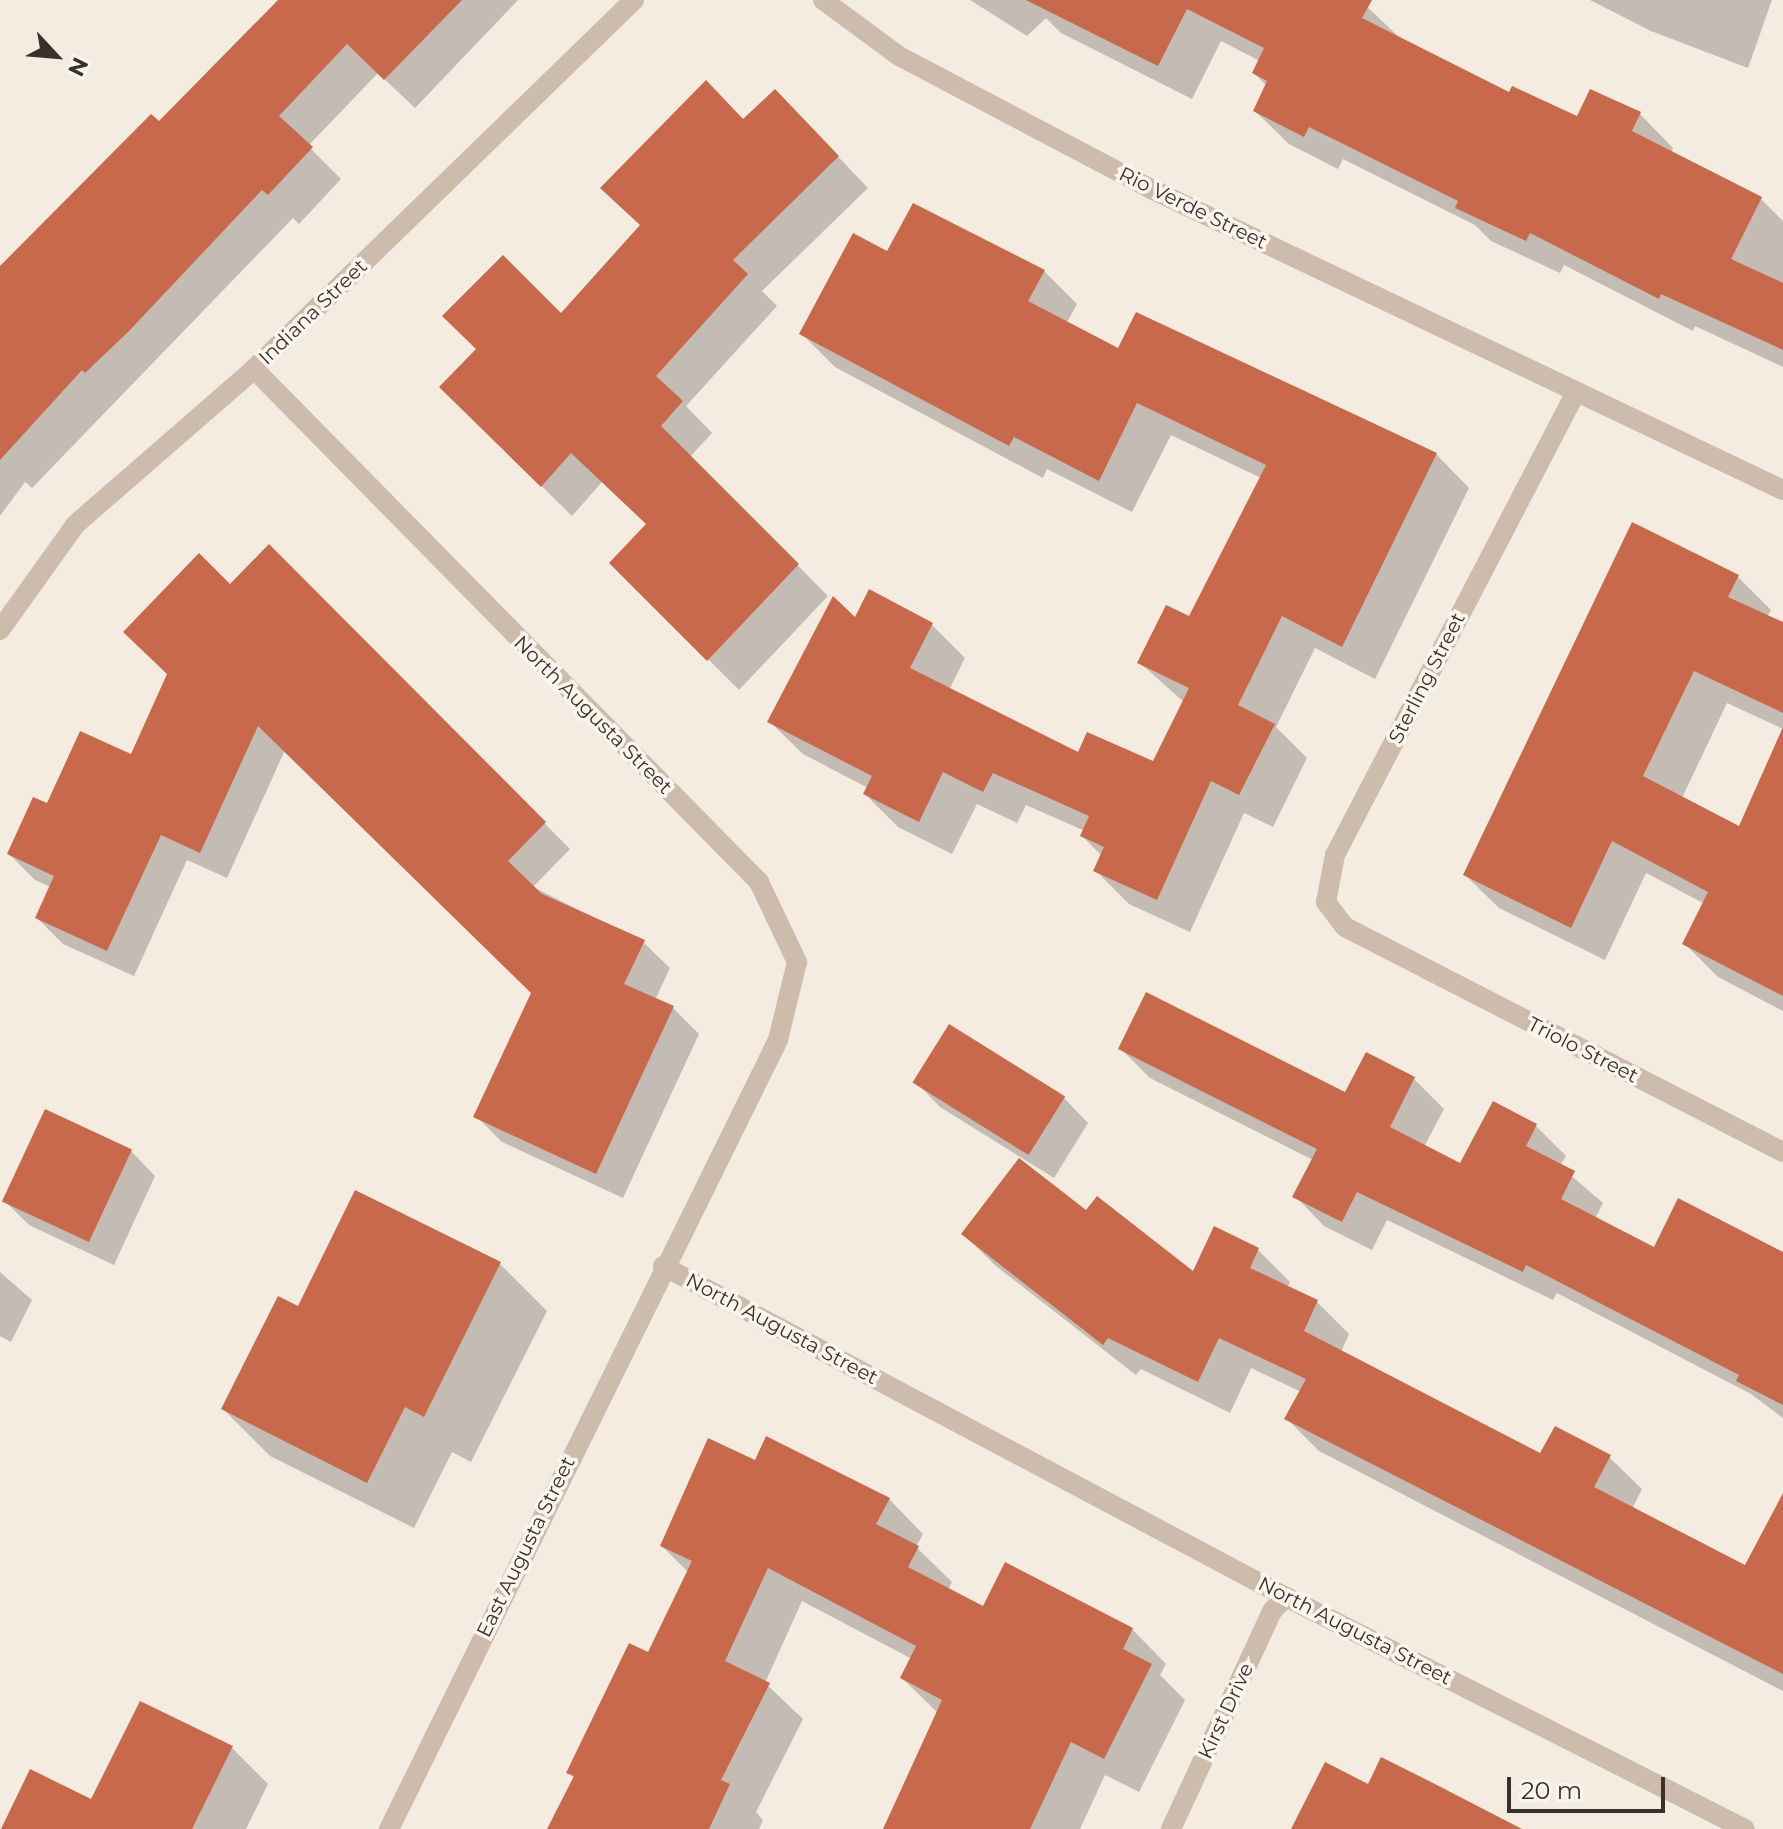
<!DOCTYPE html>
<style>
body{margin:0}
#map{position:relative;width:1783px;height:1829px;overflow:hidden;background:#f4ebe1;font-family:Montserrat,sans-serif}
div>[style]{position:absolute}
.shadow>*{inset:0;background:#0003}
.building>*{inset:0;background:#c8694b;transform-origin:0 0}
.minor>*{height:20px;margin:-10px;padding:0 10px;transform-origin:10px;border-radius:10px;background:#cdbbac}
span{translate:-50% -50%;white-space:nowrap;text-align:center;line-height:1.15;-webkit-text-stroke:7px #fbf5ee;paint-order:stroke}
.street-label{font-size:20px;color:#3b302b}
.north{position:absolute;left:16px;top:16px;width:80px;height:80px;-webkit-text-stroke:6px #fbf5ee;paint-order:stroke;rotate:116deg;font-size:22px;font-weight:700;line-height:32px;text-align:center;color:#3b302b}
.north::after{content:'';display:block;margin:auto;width:28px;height:36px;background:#3b302b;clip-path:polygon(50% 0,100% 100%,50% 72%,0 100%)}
.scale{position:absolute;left:1507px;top:1777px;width:158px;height:36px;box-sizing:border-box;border:4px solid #3b302b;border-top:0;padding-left:10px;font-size:24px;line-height:28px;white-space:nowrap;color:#3b302b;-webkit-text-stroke:6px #fbf5ee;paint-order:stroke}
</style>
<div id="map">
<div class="shadow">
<div style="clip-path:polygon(280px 0,518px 0,415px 108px,378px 73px,308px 146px,341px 179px,299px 224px,293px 218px,32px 488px,25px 482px,0 516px,0 268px,159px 124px)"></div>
<div style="clip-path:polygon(970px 0,1360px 0,1402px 40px,1510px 94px,1578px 119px,1640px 114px,1673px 148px,1671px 153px,1761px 199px,1783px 221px,1783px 367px,1695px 326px,1693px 331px,1564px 265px,1560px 273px,1491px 241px,1475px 225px,1343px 159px,1338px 169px,1289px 144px,1255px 111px,1267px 86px,1254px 73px,1260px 61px,1221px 41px,1192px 99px,1061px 33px,1046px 18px,1027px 36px)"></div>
<div style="clip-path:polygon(1590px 0,1772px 0,1748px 68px,1651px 31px)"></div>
<div style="clip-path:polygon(744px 121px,805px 122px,868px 188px,762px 291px,777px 306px,686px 406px,712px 433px,690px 457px,828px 596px,739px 690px,612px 563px,648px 525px,602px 482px,572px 516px,441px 387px,561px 316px)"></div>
<div style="clip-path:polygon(888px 254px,1044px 271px,1077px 304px,1066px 324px,1119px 351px,1436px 454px,1469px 488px,1375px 679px,1315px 648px,1276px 727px,1307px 758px,1273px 827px,1244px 813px,1190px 932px,1129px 904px,1096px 871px,1102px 856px,1082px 836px,1085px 831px,1026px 805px,1017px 823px,977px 804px,952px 854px,898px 827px,865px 794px,868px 788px,803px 754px,769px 721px,855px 620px,869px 592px,932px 625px,965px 658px,949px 690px,1079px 754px,1154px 764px,1184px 702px,1140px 663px,1189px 619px,1261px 478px,1171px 435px,1132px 512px,1047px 469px,1043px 478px,835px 367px,802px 334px)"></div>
<div style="clip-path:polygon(269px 547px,570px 849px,533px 887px,643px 942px,670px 968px,655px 1000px,673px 1008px,699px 1034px,623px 1198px,502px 1142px,476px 1116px,533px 993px,285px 750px,227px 878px,187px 860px,134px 976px,63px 944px,37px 918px,51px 887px,35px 880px,9px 854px,48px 806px,132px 757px,230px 587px)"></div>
<div style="clip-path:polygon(1737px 576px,1771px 610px,1767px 617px,1783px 624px,1783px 729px,1727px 703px,1682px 798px,1783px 848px,1783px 1011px,1718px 977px,1684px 943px,1705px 904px,1646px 873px,1605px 960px,1499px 908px,1465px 875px)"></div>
<div style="clip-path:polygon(1120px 1048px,1346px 1095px,1414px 1079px,1444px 1109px,1424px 1147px,1461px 1166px,1536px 1126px,1566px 1156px,1560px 1166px,1603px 1203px,1595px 1219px,1654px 1250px,1783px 1254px,1783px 1418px,1751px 1394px,1557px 1293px,1553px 1300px,1387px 1220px,1372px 1250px,1324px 1226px,1295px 1196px,1313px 1160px,1150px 1078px)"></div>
<div style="clip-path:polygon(916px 1082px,1064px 1098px,1088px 1123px,1054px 1178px,940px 1107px)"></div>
<div style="clip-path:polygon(131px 1151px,155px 1176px,114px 1265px,29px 1225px,5px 1201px)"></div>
<div style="clip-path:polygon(356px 1192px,500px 1264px,547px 1311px,471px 1462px,452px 1452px,414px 1528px,270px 1456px,223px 1409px,299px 1308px)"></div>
<div style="clip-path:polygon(1086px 1213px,1193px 1274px,1258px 1250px,1290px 1282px,1287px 1288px,1317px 1302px,1349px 1334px,1341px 1352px,1541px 1456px,1609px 1457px,1642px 1489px,1632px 1509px,1746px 1568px,1783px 1524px,1783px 1691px,1319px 1451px,1287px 1419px,1301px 1392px,1251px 1368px,1230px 1413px,1141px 1369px,1136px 1375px,996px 1266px,963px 1234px)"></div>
<div style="clip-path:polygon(0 1272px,32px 1300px,11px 1342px,0 1336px)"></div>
<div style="clip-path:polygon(756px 1463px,889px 1499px,923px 1534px,916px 1547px,952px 1582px,948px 1590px,984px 1608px,1132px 1629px,1166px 1664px,1160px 1675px,1185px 1700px,1139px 1792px,1105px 1775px,1080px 1829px,885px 1829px,937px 1712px,902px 1678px,912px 1659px,802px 1601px,765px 1683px,803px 1719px,756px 1812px,763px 1820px,759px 1829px,549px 1829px,575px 1779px,568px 1772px,649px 1655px,689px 1573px,662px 1546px)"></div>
<div style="clip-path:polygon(232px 1748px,268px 1784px,246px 1829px,12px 1829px)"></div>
</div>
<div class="building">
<div style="clip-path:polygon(278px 0,462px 0,384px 80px,347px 44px,279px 116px,313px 147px,268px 195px,262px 190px,129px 331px,85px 373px,82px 370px,0 460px,0 266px,151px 114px,159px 121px)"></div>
<div style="clip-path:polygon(1026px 0,1372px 0,1362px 18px,1509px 92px,1512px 86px,1577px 116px,1590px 89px,1641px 112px,1632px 131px,1762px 197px,1731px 259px,1783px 283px,1783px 350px,1661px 294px,1659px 299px,1530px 233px,1526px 241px,1455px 208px,1458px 201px,1309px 127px,1304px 137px,1253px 111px,1267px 81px,1252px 73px,1264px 48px,1187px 9px,1158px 66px)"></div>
<div style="clip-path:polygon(706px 80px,743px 119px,775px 89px,839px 156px,733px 260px,748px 274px,656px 376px,683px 401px,661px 426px,799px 564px,707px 661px,609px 563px,646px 524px,571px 453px,541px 487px,439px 387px,476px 349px,442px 316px,503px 255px,561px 313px,640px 225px,600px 188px)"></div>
<div style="clip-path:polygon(913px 203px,1045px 270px,1028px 301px,1118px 348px,1136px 312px,1437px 453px,1342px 647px,1282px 616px,1238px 705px,1275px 724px,1239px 795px,1211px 781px,1157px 900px,1093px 871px,1104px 847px,1080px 836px,1089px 816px,993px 773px,983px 792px,943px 772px,919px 822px,863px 794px,872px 776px,767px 722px,833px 596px,855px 617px,869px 589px,933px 623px,910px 668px,1078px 752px,1087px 732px,1153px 761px,1189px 688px,1137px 663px,1166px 605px,1189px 616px,1266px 465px,1137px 403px,1099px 481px,1014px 437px,1009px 446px,799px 334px,853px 233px,887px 251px)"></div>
<div style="clip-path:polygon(1632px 522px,1739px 575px,1728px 597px,1783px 622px,1783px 713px,1694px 671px,1643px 776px,1739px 826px,1783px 727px,1783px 996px,1682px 944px,1708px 892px,1612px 841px,1571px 928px,1463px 875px)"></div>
<div style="clip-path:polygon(269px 544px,546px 822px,508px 861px,542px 894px,645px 940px,624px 984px,674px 1006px,596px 1174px,473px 1117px,531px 993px,258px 726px,200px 853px,161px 835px,107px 951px,35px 918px,54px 876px,7px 854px,33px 797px,47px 803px,80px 731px,131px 754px,167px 674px,123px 632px,199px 553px,230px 584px)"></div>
<div style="clip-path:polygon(1146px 992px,1345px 1092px,1366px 1052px,1415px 1077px,1390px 1127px,1460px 1163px,1493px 1101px,1537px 1124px,1526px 1146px,1575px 1171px,1561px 1199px,1654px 1247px,1678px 1198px,1783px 1252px,1783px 1405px,1736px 1381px,1739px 1375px,1526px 1265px,1523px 1272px,1357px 1192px,1342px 1222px,1292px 1197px,1317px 1149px,1118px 1049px)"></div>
<div style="left:949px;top:1024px;width:137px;height:69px;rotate:32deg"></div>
<div style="left:45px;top:1109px;width:96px;height:102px;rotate:25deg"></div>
<div style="clip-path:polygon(1019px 1158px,1086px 1210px,1097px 1196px,1193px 1271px,1214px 1226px,1259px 1248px,1250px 1268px,1318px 1300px,1304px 1331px,1540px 1453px,1555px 1426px,1611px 1455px,1594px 1487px,1745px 1565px,1783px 1493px,1783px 1674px,1284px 1419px,1306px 1379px,1219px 1338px,1198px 1382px,1108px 1338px,1103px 1345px,961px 1234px)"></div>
<div style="clip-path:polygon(355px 1190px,501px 1262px,424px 1417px,405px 1407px,367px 1483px,221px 1409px,278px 1296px,298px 1306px)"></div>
<div style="clip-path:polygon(766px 1436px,890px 1498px,876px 1524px,919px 1546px,908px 1567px,983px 1606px,1005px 1562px,1133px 1628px,1123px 1649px,1152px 1664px,1104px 1759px,1071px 1742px,1030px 1829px,883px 1829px,942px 1700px,900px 1678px,916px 1646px,768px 1568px,725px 1661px,770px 1683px,721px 1780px,730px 1784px,709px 1829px,547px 1829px,574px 1776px,566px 1773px,629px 1643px,648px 1652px,692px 1561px,660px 1546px,708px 1438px,755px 1460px)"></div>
<div style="clip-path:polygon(140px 1701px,233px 1746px,192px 1829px,1px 1829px,30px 1769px,91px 1799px)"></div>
<div style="clip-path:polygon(1381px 1757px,1433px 1783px,1522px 1829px,1291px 1829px,1325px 1762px,1368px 1784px)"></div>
</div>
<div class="minor">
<div style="left:823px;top:0;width:94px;rotate:36.4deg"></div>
<div style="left:899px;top:56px;width:283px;rotate:27.8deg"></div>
<div style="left:1149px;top:188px;width:702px;rotate:25.47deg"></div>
<div style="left:254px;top:369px;width:720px;rotate:45.45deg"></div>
<div style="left:759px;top:882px;width:89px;rotate:64.6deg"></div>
<div style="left:797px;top:962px;width:80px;rotate:103.7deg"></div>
<div style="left:778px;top:1040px;width:880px;rotate:116.24deg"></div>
<div style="left:1575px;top:394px;width:520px;rotate:117.5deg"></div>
<div style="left:1335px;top:855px;width:48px;rotate:100.8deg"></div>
<div style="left:1326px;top:902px;width:31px;rotate:53deg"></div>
<div style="left:1345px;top:927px;width:492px;rotate:27.2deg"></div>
<div style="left:0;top:630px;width:130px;rotate:-54.4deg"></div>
<div style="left:76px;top:524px;width:236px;rotate:-41deg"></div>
<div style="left:254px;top:369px;width:530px;rotate:-44.16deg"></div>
<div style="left:663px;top:1266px;width:705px;rotate:27.98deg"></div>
<div style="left:1286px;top:1597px;width:514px;rotate:26.81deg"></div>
<div style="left:1171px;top:1829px;width:240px;rotate:-65.1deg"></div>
<div style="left:1272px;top:1611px;width:20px;rotate:-45deg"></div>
</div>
<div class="street-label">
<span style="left:1193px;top:208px;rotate:26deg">Rio Verde Street</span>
<span style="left:313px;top:312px;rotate:-44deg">Indiana Street</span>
<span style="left:1427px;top:678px;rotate:-63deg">Sterling Street</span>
<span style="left:593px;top:715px;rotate:45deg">North Augusta Street</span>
<span style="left:1583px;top:1050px;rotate:27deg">Triolo Street</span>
<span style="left:782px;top:1329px;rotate:28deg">North Augusta Street</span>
<span style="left:526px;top:1547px;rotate:-64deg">East Augusta Street</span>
<span style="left:1355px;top:1631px;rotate:27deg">North Augusta Street</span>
<span style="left:1226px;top:1711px;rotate:-65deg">Kirst Drive</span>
</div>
<div class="north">N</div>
<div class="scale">20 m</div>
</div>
